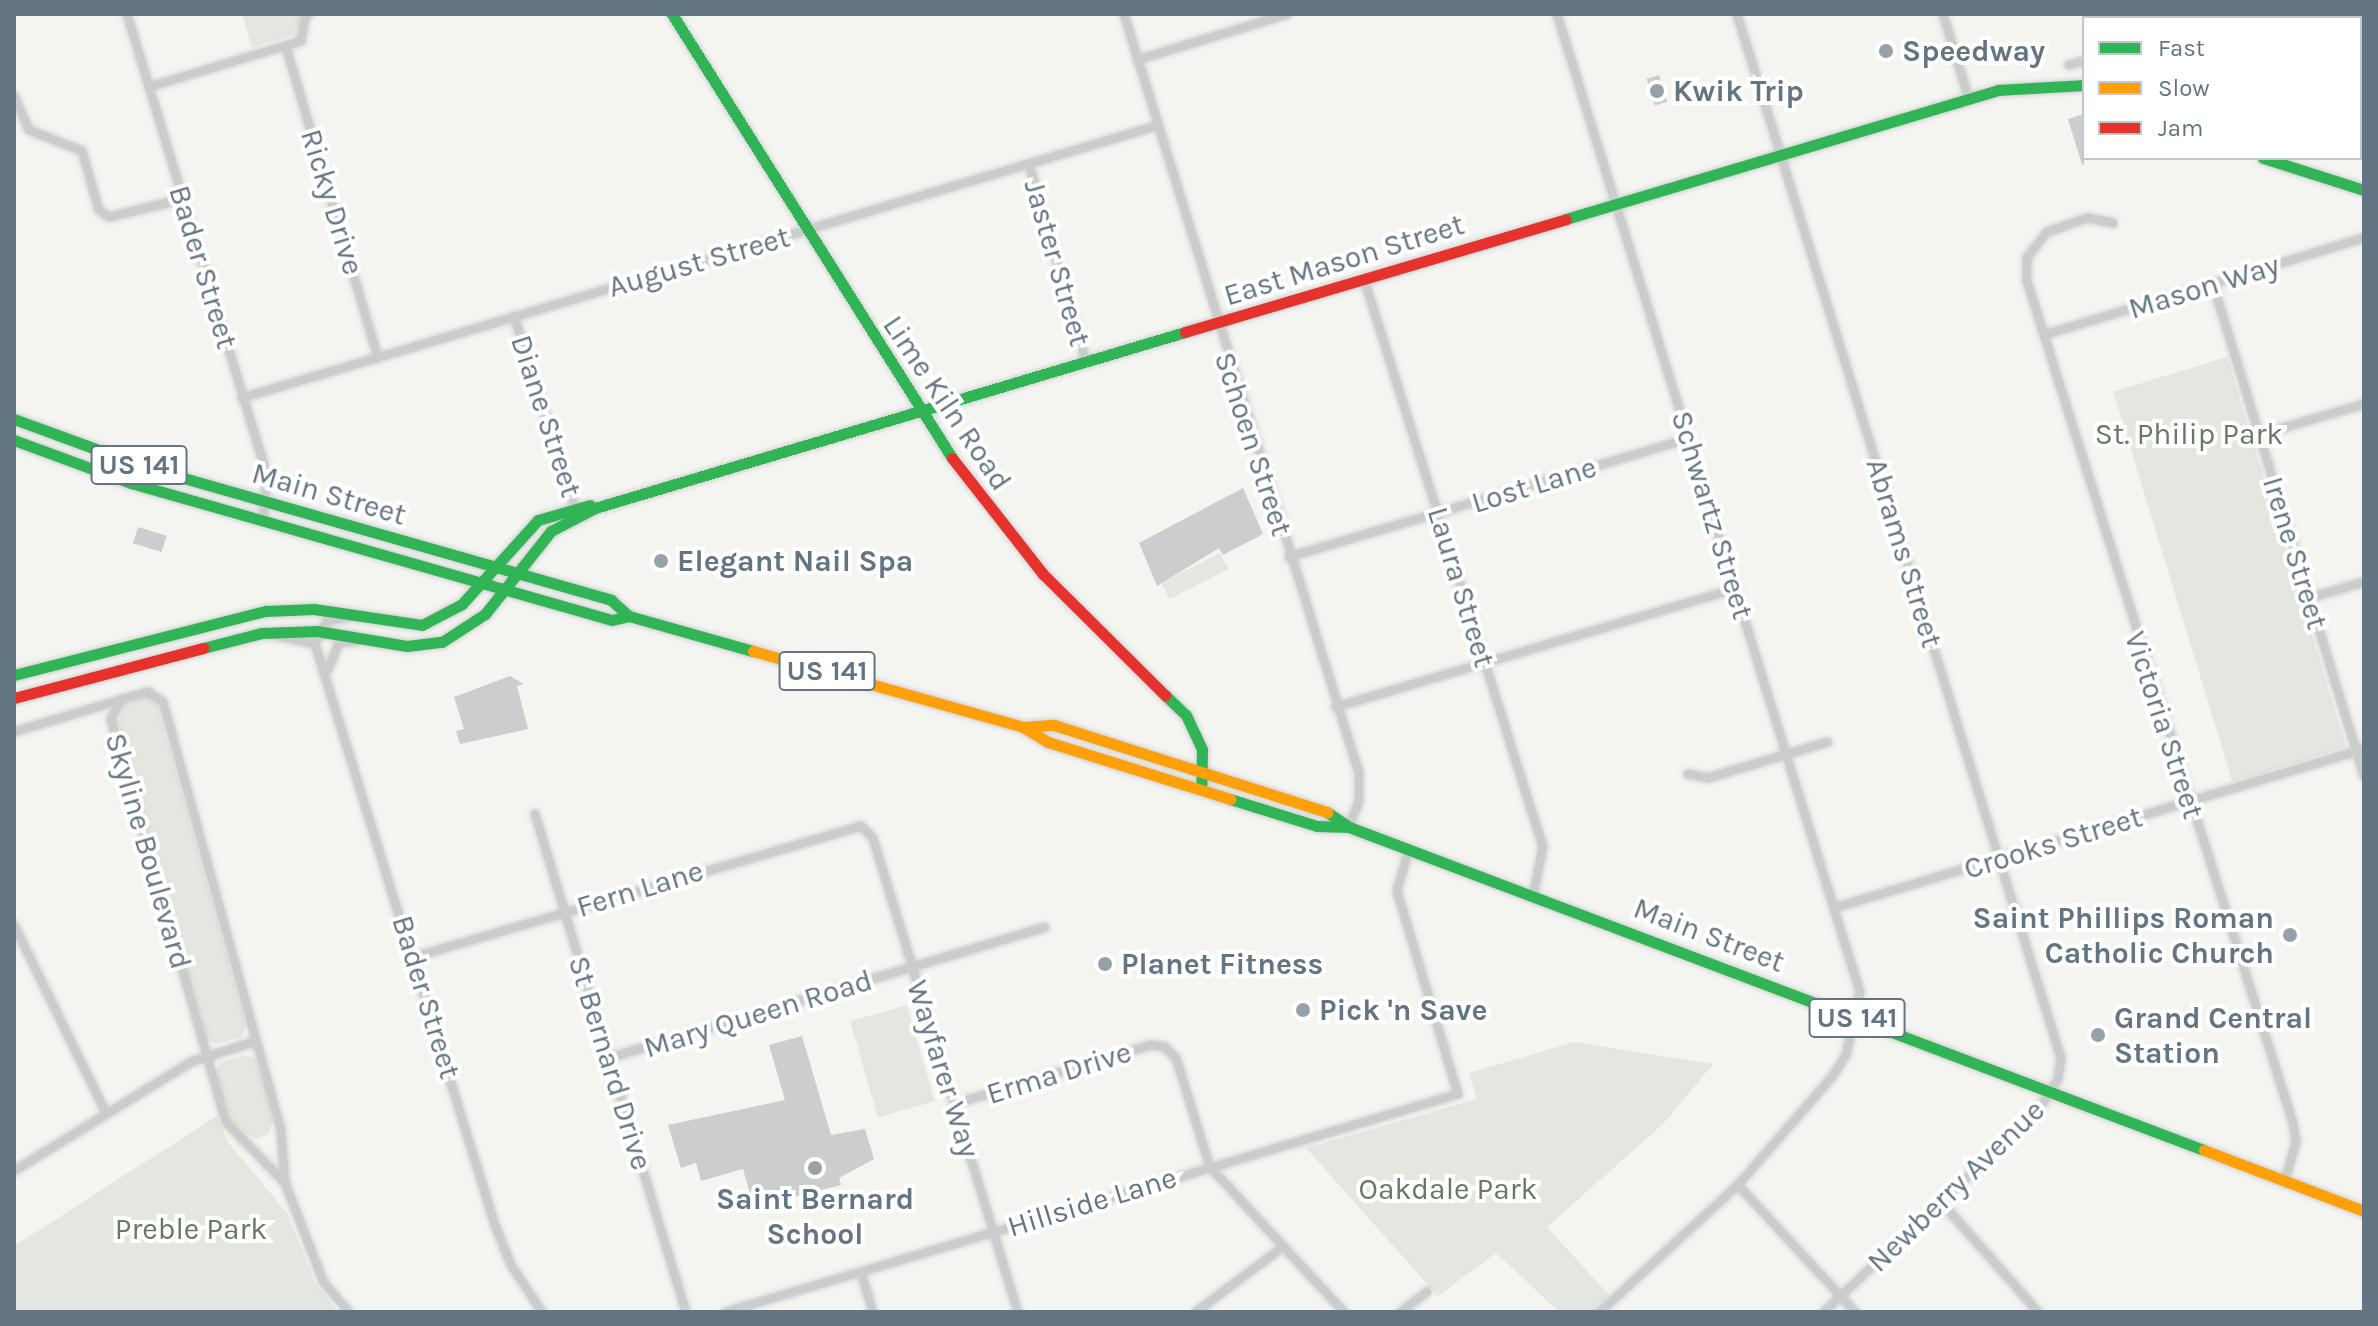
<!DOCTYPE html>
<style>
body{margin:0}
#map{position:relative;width:2378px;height:1326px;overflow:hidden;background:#f4f4f1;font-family:Karla,sans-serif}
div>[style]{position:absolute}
.green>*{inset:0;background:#e3e7e0;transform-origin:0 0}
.building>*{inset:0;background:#cccece;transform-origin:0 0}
.roads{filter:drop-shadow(0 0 2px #d1d2d2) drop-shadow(0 0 2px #d1d2d2)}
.street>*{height:8px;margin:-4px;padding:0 4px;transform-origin:4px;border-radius:4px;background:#cbcdcd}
.fast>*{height:11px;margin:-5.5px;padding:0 5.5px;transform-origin:5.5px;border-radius:5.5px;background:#30b455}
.slow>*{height:11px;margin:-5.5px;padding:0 5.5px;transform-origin:5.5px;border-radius:5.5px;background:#ff9f0a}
.jam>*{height:11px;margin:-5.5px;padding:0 5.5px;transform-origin:5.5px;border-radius:5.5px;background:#e5322d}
.dots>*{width:22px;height:22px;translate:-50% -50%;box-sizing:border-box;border:4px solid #fff;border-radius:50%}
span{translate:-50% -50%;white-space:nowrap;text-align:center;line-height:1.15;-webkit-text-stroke:8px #fff;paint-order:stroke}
.shield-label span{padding:2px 6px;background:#fff;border:2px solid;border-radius:6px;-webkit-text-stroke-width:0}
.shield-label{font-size:28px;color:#637582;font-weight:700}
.poi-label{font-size:30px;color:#637582;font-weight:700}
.left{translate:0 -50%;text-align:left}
.right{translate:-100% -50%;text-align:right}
.street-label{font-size:30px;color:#637582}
.park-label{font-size:30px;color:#677962}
.frame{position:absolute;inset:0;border:16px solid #637582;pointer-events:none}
.legend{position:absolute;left:2082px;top:16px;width:280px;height:144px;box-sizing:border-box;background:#fff;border:2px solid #c1c8cd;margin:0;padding:10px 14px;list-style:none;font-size:24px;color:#637582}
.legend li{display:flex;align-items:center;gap:16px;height:40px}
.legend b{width:40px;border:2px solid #c1c8cd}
</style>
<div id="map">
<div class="green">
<div style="clip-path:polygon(242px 14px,318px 14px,296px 34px,252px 47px)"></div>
<div style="left:2227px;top:357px;width:408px;height:119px;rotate:73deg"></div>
<div style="left:1220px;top:553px;width:18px;height:66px;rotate:63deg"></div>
<div style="clip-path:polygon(147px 696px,157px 704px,246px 1024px,242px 1037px,216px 1044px,205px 1038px,118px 721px,125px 703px)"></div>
<div style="left:907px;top:1005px;width:100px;height:59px;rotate:74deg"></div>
<div style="clip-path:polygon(1574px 1042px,1713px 1064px,1663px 1124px,1547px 1227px,1610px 1296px,1592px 1312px,1559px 1312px,1496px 1253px,1438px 1296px,1306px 1148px,1477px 1099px,1469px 1073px)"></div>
<div style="clip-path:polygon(244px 1055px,254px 1058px,261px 1072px,273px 1119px,269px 1134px,255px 1139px,232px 1124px,216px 1074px,220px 1062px)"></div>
<div style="clip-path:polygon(217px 1116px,228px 1142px,287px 1213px,315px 1282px,337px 1312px,14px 1312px,14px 1246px)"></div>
</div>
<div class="building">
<div style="left:1659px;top:75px;width:28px;height:13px;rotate:73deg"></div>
<div style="clip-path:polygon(2084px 114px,2084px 165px,2082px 165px,2068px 119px)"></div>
<div style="clip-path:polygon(1243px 488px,1263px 534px,1223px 555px,1219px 548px,1157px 586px,1139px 543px)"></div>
<div style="left:138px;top:527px;width:30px;height:17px;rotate:17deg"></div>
<div style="clip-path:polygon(510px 676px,524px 684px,517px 686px,528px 729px,460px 744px,456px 731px,464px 729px,454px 697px)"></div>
<div style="clip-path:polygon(802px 1036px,831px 1135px,865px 1129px,874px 1159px,839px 1178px,841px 1185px,754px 1207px,743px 1169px,701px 1181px,696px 1163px,681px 1168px,668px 1125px,785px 1100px,769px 1045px)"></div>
</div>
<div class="roads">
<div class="street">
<div style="left:127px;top:14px;width:481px;rotate:73.1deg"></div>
<div style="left:267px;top:474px;width:46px;rotate:95deg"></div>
<div style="left:1124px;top:14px;width:795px;rotate:72.8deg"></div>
<div style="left:1359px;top:773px;width:28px;rotate:90deg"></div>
<div style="left:1359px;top:801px;width:28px;rotate:111deg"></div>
<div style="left:1557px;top:14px;width:1024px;rotate:72.79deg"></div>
<div style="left:1860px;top:992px;width:65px;rotate:102.5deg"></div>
<div style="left:1846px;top:1055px;width:25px;rotate:122deg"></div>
<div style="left:1833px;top:1076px;width:145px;rotate:131.1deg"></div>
<div style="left:1738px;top:1185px;width:188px;rotate:137.4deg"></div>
<div style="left:1737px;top:14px;width:1093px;rotate:72.76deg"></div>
<div style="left:2061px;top:1058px;width:21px;rotate:98deg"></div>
<div style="left:2058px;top:1079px;width:36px;rotate:122deg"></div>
<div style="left:2039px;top:1110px;width:295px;rotate:136.8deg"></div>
<div style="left:1943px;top:14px;width:89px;rotate:73deg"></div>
<div style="left:2242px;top:18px;width:14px;rotate:-17deg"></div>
<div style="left:286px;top:47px;width:323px;rotate:73.5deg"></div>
<div style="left:1137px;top:60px;width:157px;rotate:-17deg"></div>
<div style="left:2069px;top:65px;width:16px;rotate:-15deg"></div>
<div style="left:149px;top:87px;width:159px;rotate:-16.8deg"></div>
<div style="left:301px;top:41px;width:27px;rotate:-80deg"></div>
<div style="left:14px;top:96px;width:37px;rotate:66deg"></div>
<div style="left:29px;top:130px;width:57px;rotate:21.6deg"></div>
<div style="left:82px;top:151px;width:61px;rotate:73.9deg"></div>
<div style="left:99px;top:210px;width:12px;rotate:35deg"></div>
<div style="left:109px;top:217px;width:76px;rotate:-13.7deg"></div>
<div style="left:1029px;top:164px;width:206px;rotate:73.9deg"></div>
<div style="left:2113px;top:223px;width:26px;rotate:-169deg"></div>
<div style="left:2087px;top:218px;width:42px;rotate:160.7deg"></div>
<div style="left:2047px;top:232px;width:33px;rotate:128deg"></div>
<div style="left:2027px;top:258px;width:23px;rotate:90deg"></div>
<div style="left:2027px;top:281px;width:883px;rotate:72.47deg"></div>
<div style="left:2293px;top:1123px;width:19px;rotate:81deg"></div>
<div style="left:2296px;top:1142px;width:40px;rotate:106deg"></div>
<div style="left:1364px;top:279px;width:596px;rotate:72.51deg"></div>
<div style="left:1543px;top:847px;width:50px;rotate:101.5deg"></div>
<div style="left:2213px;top:284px;width:515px;rotate:72.94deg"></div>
<div style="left:514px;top:316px;width:208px;rotate:72.3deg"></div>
<div style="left:2044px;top:335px;width:334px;rotate:-16.9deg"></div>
<div style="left:242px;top:398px;width:954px;rotate:-16.57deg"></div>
<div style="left:2259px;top:435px;width:109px;rotate:-16.4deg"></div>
<div style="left:1289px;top:557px;width:416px;rotate:-16.5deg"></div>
<div style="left:2309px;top:598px;width:57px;rotate:-16.2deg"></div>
<div style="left:351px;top:617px;width:24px;rotate:171deg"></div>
<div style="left:327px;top:621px;width:26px;rotate:118deg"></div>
<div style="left:315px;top:644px;width:608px;rotate:72.79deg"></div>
<div style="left:495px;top:1225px;width:43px;rotate:68.2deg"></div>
<div style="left:511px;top:1265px;width:56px;rotate:56.6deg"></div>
<div style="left:263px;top:633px;width:53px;rotate:11.9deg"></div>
<div style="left:328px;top:670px;width:29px;rotate:-68deg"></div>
<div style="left:339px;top:643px;width:20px;rotate:-6deg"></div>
<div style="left:1336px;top:707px;width:416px;rotate:-16.5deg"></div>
<div style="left:14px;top:732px;width:111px;rotate:-16.8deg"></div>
<div style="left:1688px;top:774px;width:20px;rotate:11deg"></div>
<div style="left:1708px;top:778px;width:125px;rotate:-16.7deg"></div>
<div style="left:535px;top:814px;width:520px;rotate:73.13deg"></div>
<div style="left:1834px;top:908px;width:553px;rotate:-16.7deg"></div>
<div style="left:14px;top:925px;width:209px;rotate:63.9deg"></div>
<div style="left:414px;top:957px;width:466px;rotate:-16.3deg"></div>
<div style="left:861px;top:826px;width:17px;rotate:45deg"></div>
<div style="left:873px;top:838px;width:496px;rotate:73deg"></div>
<div style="left:609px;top:1058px;width:455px;rotate:-16.7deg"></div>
<div style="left:954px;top:1104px;width:206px;rotate:-16.7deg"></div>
<div style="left:1151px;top:1045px;width:14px;rotate:8deg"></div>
<div style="left:1165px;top:1047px;width:16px;rotate:45deg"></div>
<div style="left:1176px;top:1058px;width:114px;rotate:72.7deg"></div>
<div style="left:1210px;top:1167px;width:197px;rotate:47.3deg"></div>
<div style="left:14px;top:1171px;width:208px;rotate:-31.6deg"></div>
<div style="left:191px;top:1062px;width:68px;rotate:-17.9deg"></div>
<div style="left:285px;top:1183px;width:85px;rotate:-134deg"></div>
<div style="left:226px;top:1122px;width:419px;rotate:-105.9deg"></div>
<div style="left:111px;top:719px;width:23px;rotate:-61deg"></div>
<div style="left:122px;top:699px;width:27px;rotate:-15deg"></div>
<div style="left:148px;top:692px;width:18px;rotate:34deg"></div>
<div style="left:163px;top:702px;width:444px;rotate:74.6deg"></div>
<div style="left:281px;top:1130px;width:53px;rotate:85.7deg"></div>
<div style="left:285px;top:1183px;width:107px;rotate:68.7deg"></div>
<div style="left:324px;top:1283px;width:38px;rotate:49deg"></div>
<div style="left:1738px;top:1185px;width:173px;rotate:47.3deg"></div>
<div style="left:1942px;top:1203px;width:145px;rotate:48.6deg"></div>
<div style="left:861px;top:1272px;width:42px;rotate:73.3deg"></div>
<div style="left:726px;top:1312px;width:764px;rotate:-16.58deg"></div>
<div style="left:1458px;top:1094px;width:212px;rotate:-106.7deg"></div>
<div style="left:1397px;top:891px;width:44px;rotate:-74.1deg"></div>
<div style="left:1196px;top:1312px;width:109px;rotate:-36.8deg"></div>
<div style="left:1401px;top:1312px;width:33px;rotate:-38deg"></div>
</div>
<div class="fast">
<div style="left:672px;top:14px;width:525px;rotate:57.76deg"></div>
<div style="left:2263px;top:158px;width:106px;rotate:17.6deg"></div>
<div style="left:1566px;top:219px;width:451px;rotate:-16.6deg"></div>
<div style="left:1998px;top:90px;width:86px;rotate:-3.3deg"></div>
<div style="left:14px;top:419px;width:140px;rotate:20.1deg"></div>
<div style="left:145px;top:467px;width:485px;rotate:15.9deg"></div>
<div style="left:611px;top:600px;width:24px;rotate:42deg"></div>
<div style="left:629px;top:616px;width:129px;rotate:15.8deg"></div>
<div style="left:14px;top:440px;width:125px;rotate:20.2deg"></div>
<div style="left:131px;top:483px;width:500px;rotate:15.9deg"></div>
<div style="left:612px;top:620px;width:17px;rotate:-13deg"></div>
<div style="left:203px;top:648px;width:61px;rotate:-14.3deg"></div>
<div style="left:262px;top:633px;width:55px;rotate:-2.1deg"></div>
<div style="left:317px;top:631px;width:91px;rotate:9.5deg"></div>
<div style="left:407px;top:646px;width:35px;rotate:-7deg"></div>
<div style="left:442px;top:642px;width:51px;rotate:-33.1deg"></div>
<div style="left:485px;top:614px;width:106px;rotate:-51.5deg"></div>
<div style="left:551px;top:531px;width:50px;rotate:-27.6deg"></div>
<div style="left:595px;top:508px;width:616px;rotate:-16.61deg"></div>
<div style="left:14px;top:675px;width:260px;rotate:-14.3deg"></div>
<div style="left:266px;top:611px;width:48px;rotate:-2.4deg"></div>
<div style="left:314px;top:609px;width:109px;rotate:8.4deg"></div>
<div style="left:422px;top:625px;width:45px;rotate:-27.7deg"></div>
<div style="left:462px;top:604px;width:113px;rotate:-47.9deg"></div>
<div style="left:538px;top:520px;width:54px;rotate:-16.1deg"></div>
<div style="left:1165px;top:695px;width:29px;rotate:44deg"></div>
<div style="left:1186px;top:715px;width:38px;rotate:65deg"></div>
<div style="left:1202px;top:750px;width:39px;rotate:91deg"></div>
<div style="left:1230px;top:799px;width:91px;rotate:17.2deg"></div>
<div style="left:1317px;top:826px;width:32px;rotate:2deg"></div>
<div style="left:1327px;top:812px;width:27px;rotate:34deg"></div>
<div style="left:1349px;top:827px;width:914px;rotate:20.7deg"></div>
</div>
<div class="slow">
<div style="left:753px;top:651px;width:280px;rotate:15.7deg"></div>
<div style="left:1023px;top:727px;width:29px;rotate:31deg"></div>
<div style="left:1048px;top:742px;width:191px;rotate:17.4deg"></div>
<div style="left:1023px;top:727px;width:31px;rotate:-4deg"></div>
<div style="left:1054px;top:725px;width:287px;rotate:17.7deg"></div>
<div style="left:2204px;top:1150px;width:171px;rotate:20.9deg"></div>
</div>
<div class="jam">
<div style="left:1185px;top:332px;width:397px;rotate:-16.5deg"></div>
<div style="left:952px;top:458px;width:147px;rotate:51.9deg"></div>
<div style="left:1043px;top:574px;width:172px;rotate:44.8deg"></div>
<div style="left:14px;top:698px;width:196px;rotate:-14.8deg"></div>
</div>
</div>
<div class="dots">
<div style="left:1886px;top:51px;background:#96a1a9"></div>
<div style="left:1657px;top:91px;background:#96a1a9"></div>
<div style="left:661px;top:561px;background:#96a1a9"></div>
<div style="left:2290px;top:935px;background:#96a1a9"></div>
<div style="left:1105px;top:964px;background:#96a1a9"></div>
<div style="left:1303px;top:1010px;background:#96a1a9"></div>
<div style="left:2098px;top:1035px;background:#96a1a9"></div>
<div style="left:815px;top:1168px;background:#96a1a9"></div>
</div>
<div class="shield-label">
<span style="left:139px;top:465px">US 141</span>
<span style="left:827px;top:671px">US 141</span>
<span style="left:1857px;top:1018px">US 141</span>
</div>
<div class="poi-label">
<span class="left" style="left:1902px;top:51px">Speedway</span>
<span class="left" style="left:1673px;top:91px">Kwik Trip</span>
<span class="left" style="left:677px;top:561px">Elegant Nail Spa</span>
<span class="right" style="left:2274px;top:935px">Saint Phillips Roman<br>Catholic Church</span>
<span class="left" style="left:1121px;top:964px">Planet Fitness</span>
<span class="left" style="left:1319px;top:1010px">Pick 'n Save</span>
<span class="left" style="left:2114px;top:1035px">Grand Central<br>Station</span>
<span style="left:815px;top:1216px">Saint Bernard<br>School</span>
</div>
<div class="street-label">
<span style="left:332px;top:202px;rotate:73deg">Ricky Drive</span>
<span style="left:1344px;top:260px;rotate:-17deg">East Mason Street</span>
<span style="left:699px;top:262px;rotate:-16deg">August Street</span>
<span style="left:1057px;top:263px;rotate:74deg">Jaster Street</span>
<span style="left:203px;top:267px;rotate:73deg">Bader Street</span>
<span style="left:2204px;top:287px;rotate:-17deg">Mason Way</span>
<span style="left:947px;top:403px;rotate:56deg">Lime Kiln Road</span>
<span style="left:546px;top:416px;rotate:72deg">Diane Street</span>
<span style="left:1253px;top:444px;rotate:72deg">Schoen Street</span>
<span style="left:1534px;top:485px;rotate:-17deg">Lost Lane</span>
<span style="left:329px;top:494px;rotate:16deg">Main Street</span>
<span style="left:1712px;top:515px;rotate:73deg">Schwartz Street</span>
<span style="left:1904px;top:553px;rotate:73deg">Abrams Street</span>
<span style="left:2295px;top:553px;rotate:73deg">Irene Street</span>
<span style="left:1461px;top:587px;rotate:73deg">Laura Street</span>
<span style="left:2164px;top:725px;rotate:72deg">Victoria Street</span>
<span style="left:2053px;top:843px;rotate:-17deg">Crooks Street</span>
<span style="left:148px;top:851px;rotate:74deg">Skyline Boulevard</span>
<span style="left:640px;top:889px;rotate:-17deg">Fern Lane</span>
<span style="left:1709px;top:935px;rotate:21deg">Main Street</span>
<span style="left:426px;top:997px;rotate:73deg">Bader Street</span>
<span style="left:758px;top:1014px;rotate:-17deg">Mary Queen Road</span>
<span style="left:610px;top:1063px;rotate:73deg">St Bernard Drive</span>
<span style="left:943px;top:1069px;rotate:73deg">Wayfarer Way</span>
<span style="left:1059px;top:1073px;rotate:-17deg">Erma Drive</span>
<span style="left:1956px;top:1186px;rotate:-44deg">Newberry Avenue</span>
<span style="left:1092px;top:1202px;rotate:-17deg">Hillside Lane</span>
</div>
<div class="park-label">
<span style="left:2189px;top:434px">St. Philip Park</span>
<span style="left:1448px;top:1189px">Oakdale Park</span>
<span style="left:191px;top:1229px">Preble Park</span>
</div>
<div class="frame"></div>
<ul class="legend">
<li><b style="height:10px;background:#30b455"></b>Fast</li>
<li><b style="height:10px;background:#ff9f0a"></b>Slow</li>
<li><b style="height:10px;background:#e5322d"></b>Jam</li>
</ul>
</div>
